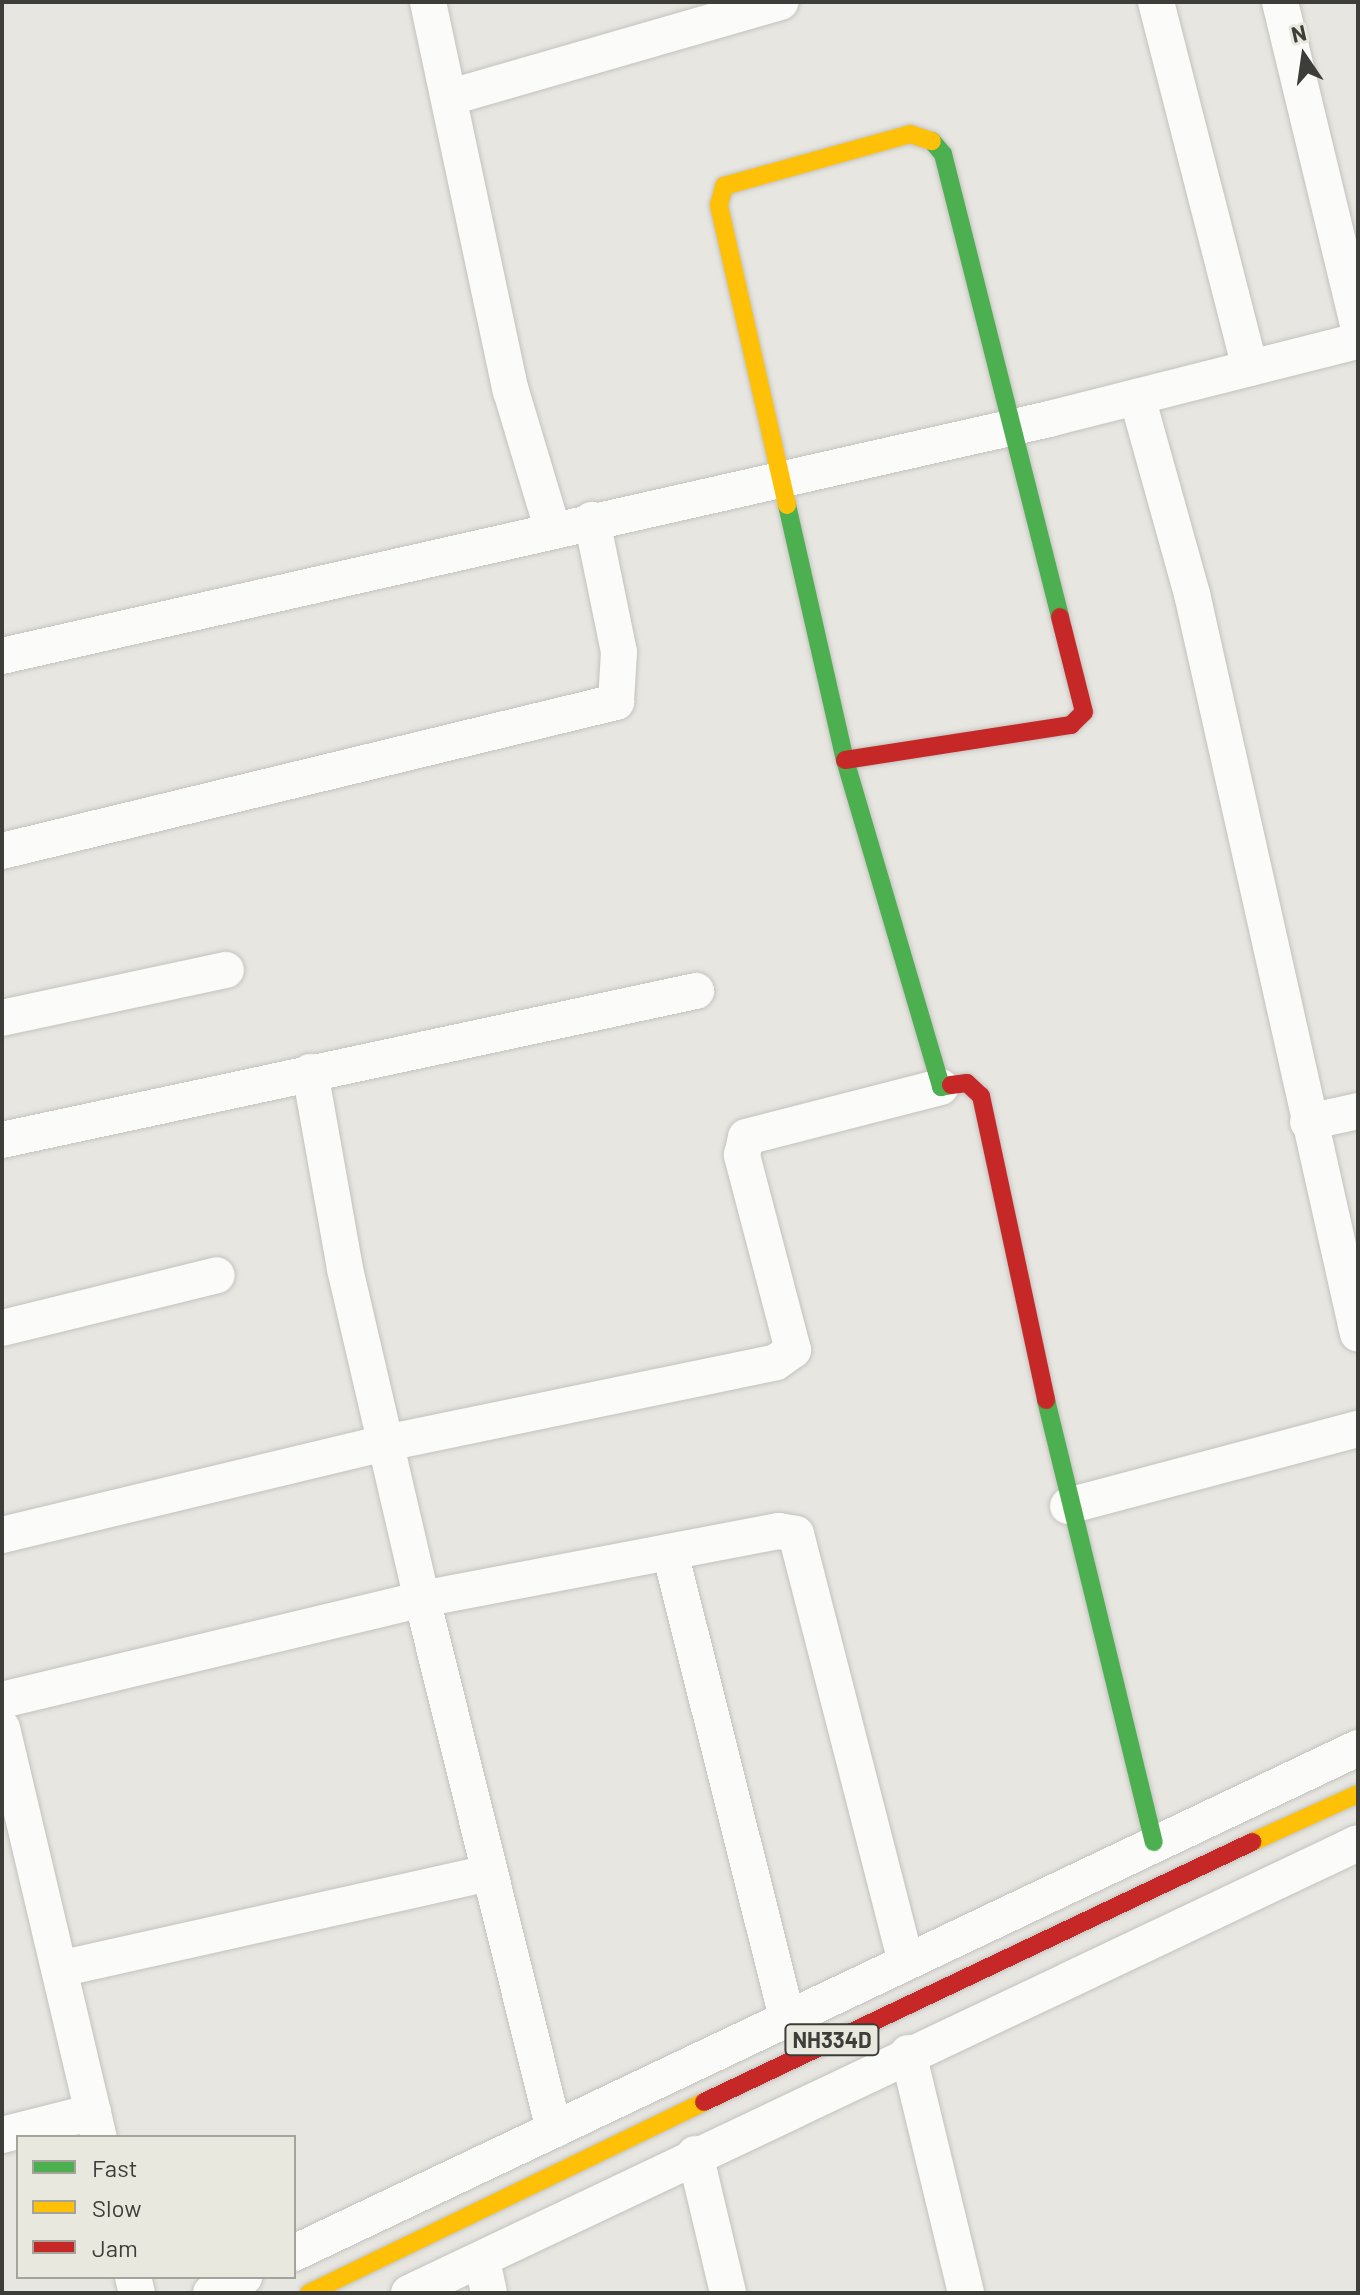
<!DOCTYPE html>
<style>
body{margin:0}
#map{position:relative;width:1360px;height:2295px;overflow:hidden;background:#e7e6e1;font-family:Barlow,sans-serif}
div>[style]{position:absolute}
.roads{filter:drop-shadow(0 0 2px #c3c2be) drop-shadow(0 0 2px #c3c2be)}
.street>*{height:36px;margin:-18px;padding:0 18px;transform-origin:18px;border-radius:18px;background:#fbfbfa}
.fast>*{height:18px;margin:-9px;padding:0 9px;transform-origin:9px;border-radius:9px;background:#4caf50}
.slow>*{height:18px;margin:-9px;padding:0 9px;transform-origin:9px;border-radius:9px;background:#ffc107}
.jam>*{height:18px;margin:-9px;padding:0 9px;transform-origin:9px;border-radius:9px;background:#c62828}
span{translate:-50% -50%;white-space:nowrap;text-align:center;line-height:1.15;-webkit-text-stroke:8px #e9e8df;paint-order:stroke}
.shield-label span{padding:2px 6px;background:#e9e8df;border:2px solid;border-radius:6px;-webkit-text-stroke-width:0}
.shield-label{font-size:22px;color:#3d3d39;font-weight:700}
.frame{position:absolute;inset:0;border:4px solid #3d3d39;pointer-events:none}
.legend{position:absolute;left:16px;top:2135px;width:280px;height:144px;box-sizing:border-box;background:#e9e8df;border:2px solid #a4a49d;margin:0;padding:10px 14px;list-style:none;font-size:24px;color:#3d3d39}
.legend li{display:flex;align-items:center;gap:16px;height:40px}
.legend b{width:40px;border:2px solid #a4a49d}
.north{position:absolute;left:1264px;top:16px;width:80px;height:80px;-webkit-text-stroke:6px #e9e8df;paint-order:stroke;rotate:347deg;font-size:22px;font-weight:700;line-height:32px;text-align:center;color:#3d3d39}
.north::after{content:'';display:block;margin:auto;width:28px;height:36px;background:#3d3d39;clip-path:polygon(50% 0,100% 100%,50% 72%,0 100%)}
</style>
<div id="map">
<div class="roads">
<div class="street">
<div style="left:428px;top:2px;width:398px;rotate:78deg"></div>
<div style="left:511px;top:391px;width:143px;rotate:73.3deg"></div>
<div style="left:1156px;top:2px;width:378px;rotate:75.6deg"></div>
<div style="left:1280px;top:2px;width:331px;rotate:76.4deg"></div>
<div style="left:451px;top:97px;width:343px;rotate:-16.1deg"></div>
<div style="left:1137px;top:397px;width:205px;rotate:74.4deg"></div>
<div style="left:1192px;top:594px;width:758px;rotate:77.36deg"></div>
<div style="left:2px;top:656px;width:1073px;rotate:-12.75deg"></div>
<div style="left:1049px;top:419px;width:319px;rotate:-14.2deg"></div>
<div style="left:2px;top:851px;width:632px;rotate:-13.64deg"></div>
<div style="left:616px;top:702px;width:50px;rotate:-86.6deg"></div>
<div style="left:619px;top:652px;width:135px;rotate:-101.6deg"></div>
<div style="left:2px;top:1018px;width:229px;rotate:-12.1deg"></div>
<div style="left:310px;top:1072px;width:200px;rotate:79.9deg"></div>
<div style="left:345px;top:1269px;width:339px;rotate:76.9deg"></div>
<div style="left:422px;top:1599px;width:547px;rotate:76.04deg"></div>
<div style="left:1308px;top:1122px;width:51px;rotate:-12.4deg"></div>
<div style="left:2px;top:1140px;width:710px;rotate:-12.12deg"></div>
<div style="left:2px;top:1328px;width:221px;rotate:-13.8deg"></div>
<div style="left:1068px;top:1506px;width:300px;rotate:-14.9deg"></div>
<div style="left:2px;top:1535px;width:395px;rotate:-13.5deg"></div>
<div style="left:386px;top:1443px;width:398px;rotate:-11.7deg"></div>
<div style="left:776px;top:1362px;width:21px;rotate:-35deg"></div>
<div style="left:793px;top:1350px;width:202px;rotate:-104.7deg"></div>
<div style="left:742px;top:1155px;width:18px;rotate:-77deg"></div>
<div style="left:746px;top:1137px;width:201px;rotate:-14.4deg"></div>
<div style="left:670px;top:1552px;width:480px;rotate:75.9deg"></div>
<div style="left:2px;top:1700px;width:432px;rotate:-13.5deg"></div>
<div style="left:422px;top:1599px;width:363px;rotate:-10.8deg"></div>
<div style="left:779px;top:1531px;width:17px;rotate:10deg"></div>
<div style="left:796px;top:1534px;width:441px;rotate:75.6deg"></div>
<div style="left:2px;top:1728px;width:420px;rotate:76.7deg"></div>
<div style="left:64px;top:1968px;width:435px;rotate:-12.6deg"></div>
<div style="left:908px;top:2053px;width:247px;rotate:76.4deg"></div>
<div style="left:2px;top:2135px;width:94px;rotate:-14.2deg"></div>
<div style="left:695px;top:2154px;width:143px;rotate:76.6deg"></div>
<div style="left:294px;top:2253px;width:1178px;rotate:-25.39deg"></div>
<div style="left:482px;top:2260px;width:34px;rotate:78deg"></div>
<div style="left:133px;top:2277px;width:16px;rotate:76deg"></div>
<div style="left:211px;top:2293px;width:37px;rotate:-26deg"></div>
<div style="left:409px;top:2293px;width:1050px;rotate:-25.37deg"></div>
</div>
<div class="fast">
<div style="left:932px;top:141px;width:17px;rotate:50deg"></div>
<div style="left:943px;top:154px;width:478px;rotate:75.8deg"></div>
<div style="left:787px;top:505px;width:262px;rotate:77.2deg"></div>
<div style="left:845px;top:760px;width:341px;rotate:73.6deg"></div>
<div style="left:941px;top:1087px;width:10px;rotate:-11deg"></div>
<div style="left:1046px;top:1400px;width:455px;rotate:76.3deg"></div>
</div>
<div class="slow">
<div style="left:787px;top:505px;width:308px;rotate:-102.8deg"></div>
<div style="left:719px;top:205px;width:20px;rotate:-75deg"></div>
<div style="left:724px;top:186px;width:193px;rotate:-15.6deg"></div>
<div style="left:910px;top:134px;width:23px;rotate:18deg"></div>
<div style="left:1252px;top:1842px;width:116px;rotate:-24.4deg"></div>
<div style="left:309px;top:2293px;width:439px;rotate:-25.8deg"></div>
</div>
<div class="jam">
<div style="left:845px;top:760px;width:229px;rotate:-8.8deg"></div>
<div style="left:1071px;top:725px;width:18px;rotate:-45deg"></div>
<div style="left:1084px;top:712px;width:98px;rotate:-104.2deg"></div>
<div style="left:951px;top:1085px;width:16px;rotate:-7deg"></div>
<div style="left:967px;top:1083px;width:19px;rotate:43deg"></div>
<div style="left:981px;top:1096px;width:311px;rotate:77.9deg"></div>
<div style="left:704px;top:2102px;width:607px;rotate:-25.38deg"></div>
</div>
</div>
<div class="shield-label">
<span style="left:832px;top:2040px">NH334D</span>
</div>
<div class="frame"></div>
<ul class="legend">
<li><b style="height:10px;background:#4caf50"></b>Fast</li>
<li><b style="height:10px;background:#ffc107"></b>Slow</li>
<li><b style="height:10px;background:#c62828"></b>Jam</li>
</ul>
<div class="north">N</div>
</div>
